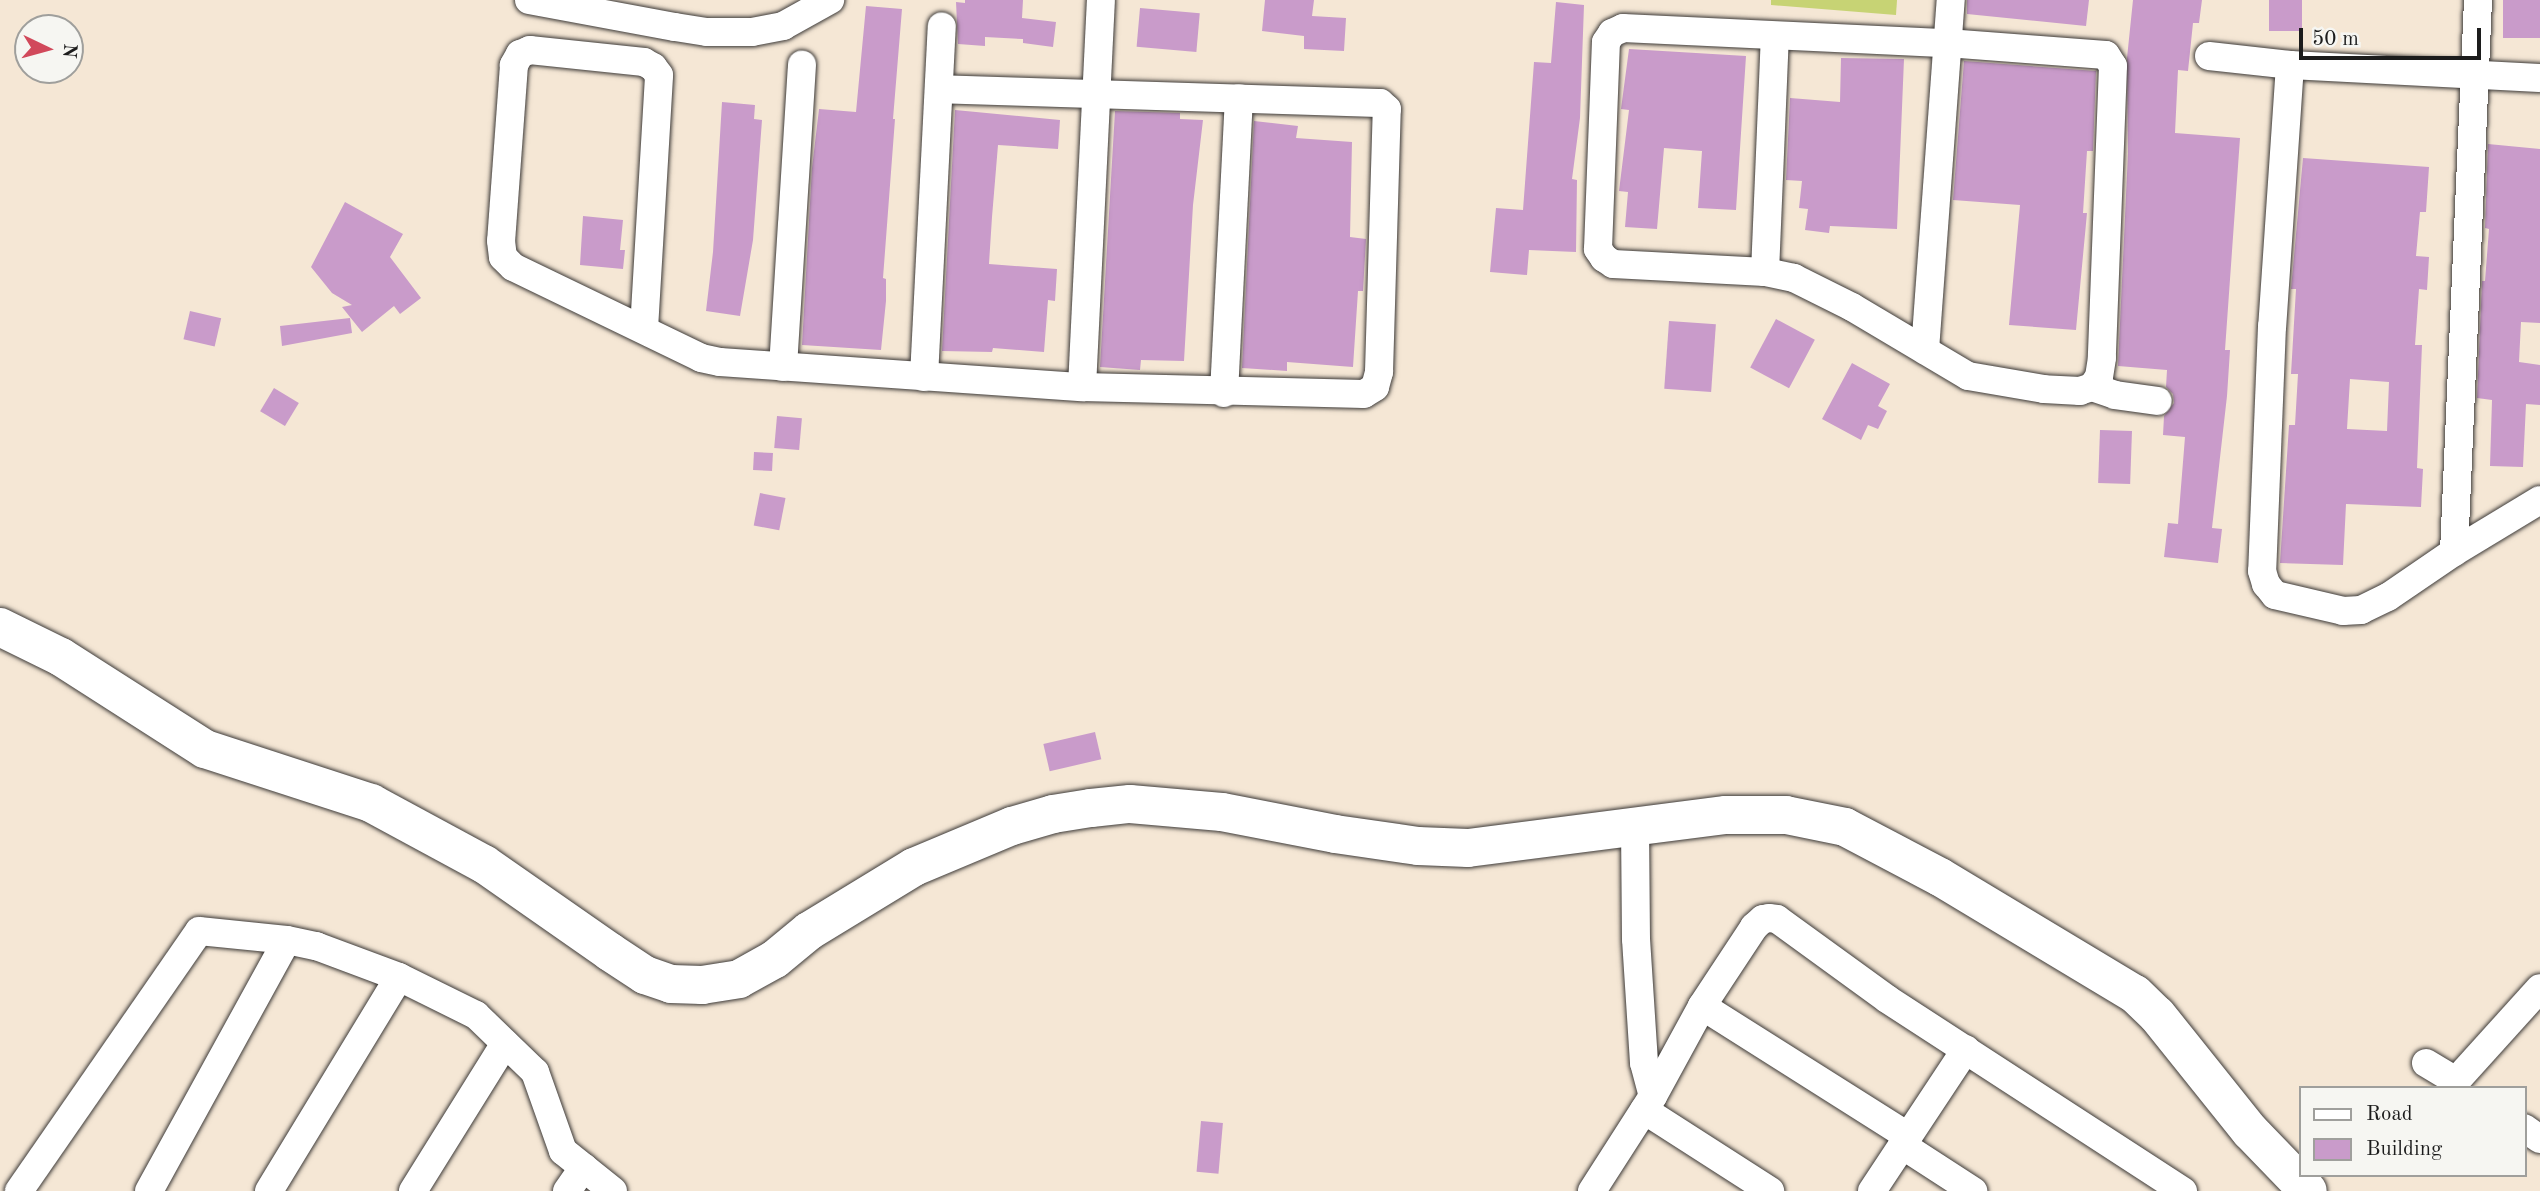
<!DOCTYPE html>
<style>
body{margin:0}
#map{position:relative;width:2540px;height:1191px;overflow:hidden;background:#f5e7d5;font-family:"Old Standard TT",serif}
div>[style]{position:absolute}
.green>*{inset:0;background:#c7d374}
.building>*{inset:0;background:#c99bca;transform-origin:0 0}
.roads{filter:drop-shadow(0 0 2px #3d3a38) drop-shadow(0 0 2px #3d3a38)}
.minor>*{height:28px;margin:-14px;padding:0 14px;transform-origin:14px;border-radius:14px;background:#fff}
.secondary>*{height:38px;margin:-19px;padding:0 19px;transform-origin:19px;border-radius:19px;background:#fff}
span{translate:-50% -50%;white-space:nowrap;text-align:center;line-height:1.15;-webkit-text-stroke:5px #f6f6f2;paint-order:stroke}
.legend{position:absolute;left:2299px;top:1086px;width:228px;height:91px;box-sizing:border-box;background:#f6f6f2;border:2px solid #9f9f9c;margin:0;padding:9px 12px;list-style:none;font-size:21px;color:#1c1c1c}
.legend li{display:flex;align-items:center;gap:14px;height:35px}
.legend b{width:35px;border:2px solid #9f9f9c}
.north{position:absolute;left:14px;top:14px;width:70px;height:70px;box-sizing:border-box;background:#f6f6f2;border:2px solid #9f9f9c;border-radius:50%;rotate:95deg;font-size:19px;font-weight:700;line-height:28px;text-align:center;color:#1c1c1c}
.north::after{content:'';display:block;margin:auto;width:24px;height:32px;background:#d1495b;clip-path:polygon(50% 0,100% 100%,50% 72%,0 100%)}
.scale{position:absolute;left:2299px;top:28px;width:182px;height:32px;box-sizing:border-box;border:4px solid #1c1c1c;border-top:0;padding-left:9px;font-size:21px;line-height:24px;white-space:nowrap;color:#1c1c1c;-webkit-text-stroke:5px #f6f6f2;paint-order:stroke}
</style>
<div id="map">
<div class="green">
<div style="clip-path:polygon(1771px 0,1897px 0,1896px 15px,1771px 5px)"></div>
</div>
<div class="building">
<div style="clip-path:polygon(965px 0,1023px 0,1022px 18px,1056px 22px,1053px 47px,1023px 43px,1023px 39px,985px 37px,985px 46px,958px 44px,956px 2px,965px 3px)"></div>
<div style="clip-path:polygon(1265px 0,1314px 0,1312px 16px,1346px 18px,1344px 51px,1304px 49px,1304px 36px,1262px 31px)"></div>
<div style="clip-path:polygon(1967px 0,2089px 0,2086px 26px,1967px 14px)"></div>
<div style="clip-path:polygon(2133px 0,2202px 0,2199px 23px,2193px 23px,2188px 71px,2178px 70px,2175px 133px,2240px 138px,2225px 350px,2230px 350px,2227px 396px,2212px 528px,2222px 529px,2218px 563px,2164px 557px,2168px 523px,2178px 524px,2185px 437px,2163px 435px,2164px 416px,2174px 403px,2173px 394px,2166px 387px,2167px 370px,2118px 366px,2128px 153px,2127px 58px)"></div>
<div style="left:2269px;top:0;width:33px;height:31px"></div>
<div style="left:2503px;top:0;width:37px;height:38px"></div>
<div style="clip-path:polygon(1556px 2px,1584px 5px,1580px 118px,1572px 179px,1577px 180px,1576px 252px,1529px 250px,1527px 275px,1490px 272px,1496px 208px,1523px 210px,1534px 62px,1551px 63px)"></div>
<div style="clip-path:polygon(866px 6px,902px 9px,893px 119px,895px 119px,883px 278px,886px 279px,886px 301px,881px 350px,802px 345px,812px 168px,819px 109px,856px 112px)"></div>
<div style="left:1140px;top:8px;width:60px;height:39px;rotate:5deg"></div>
<div style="clip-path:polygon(1629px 49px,1746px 56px,1736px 210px,1698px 208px,1702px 151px,1664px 148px,1657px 229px,1625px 227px,1628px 192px,1619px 191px,1629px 110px,1621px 109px)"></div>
<div style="clip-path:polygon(1841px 58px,1904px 59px,1897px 229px,1830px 226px,1829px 233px,1805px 230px,1808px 209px,1799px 208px,1802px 181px,1786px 180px,1790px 98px,1840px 102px)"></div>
<div style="clip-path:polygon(1964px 61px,2096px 71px,2093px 151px,2087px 151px,2083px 213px,2087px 213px,2076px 330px,2009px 325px,2020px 205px,1953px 200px)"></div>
<div style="clip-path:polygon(722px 102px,755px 105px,754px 119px,762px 120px,753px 240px,740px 316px,706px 311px,713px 252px)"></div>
<div style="clip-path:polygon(955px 110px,1060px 120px,1058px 149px,998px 145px,992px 217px,989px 264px,1057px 269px,1055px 301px,1048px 300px,1044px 352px,993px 348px,992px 352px,942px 351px)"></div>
<div style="clip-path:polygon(1115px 111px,1180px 113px,1180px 119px,1203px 120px,1193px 205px,1184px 361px,1141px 360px,1140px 370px,1100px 367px)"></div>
<div style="clip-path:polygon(1254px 121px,1298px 126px,1296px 138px,1352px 142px,1350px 237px,1366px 239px,1363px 291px,1358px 291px,1353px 367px,1287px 362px,1287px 371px,1242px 368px)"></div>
<div style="clip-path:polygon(2488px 144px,2540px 149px,2540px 323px,2521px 322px,2519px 362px,2540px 365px,2540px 405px,2526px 404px,2523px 467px,2490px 466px,2492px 400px,2477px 398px,2482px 281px,2485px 281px,2489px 229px,2485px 228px)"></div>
<div style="clip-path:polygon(evenodd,2303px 158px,2429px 167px,2426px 212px,2420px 212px,2416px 256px,2429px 257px,2427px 290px,2419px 289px,2415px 345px,2422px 345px,2417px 468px,2423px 469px,2421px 507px,2346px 504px,2343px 565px,2280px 563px,2289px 425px,2295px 425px,2298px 374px,2291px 374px,2296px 289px,2291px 289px,2303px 158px,2350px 379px,2389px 382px,2387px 431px,2347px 429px,2350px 379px)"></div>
<div style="clip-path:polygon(345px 202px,403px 234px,390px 257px,421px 298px,400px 314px,394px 306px,362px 332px,342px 307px,352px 305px,332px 293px,311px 267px)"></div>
<div style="clip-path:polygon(583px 216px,623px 220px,620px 250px,625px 250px,623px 269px,580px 265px)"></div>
<div style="left:190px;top:311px;width:32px;height:29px;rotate:13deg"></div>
<div style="clip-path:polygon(350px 318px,352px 333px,282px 346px,280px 326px)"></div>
<div style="left:1776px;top:319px;width:44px;height:55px;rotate:28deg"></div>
<div style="left:1669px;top:321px;width:47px;height:68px;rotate:4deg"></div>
<div style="clip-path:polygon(1852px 363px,1890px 384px,1878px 406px,1887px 411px,1878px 429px,1868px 425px,1861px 440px,1822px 419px)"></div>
<div style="left:274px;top:388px;width:29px;height:27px;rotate:31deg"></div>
<div style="left:777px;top:416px;width:25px;height:32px;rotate:5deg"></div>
<div style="left:2100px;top:430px;width:32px;height:53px;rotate:2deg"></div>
<div style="left:754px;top:452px;width:19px;height:18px;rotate:3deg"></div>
<div style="left:760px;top:493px;width:26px;height:33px;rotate:11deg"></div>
<div style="left:1095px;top:732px;width:28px;height:53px;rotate:77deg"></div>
<div style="left:1201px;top:1121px;width:22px;height:51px;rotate:5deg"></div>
</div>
<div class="roads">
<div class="minor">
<div style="left:529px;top:0;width:148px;rotate:10.5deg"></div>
<div style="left:675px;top:27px;width:32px;rotate:9deg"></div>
<div style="left:707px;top:32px;width:45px"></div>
<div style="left:752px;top:32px;width:32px;rotate:-11deg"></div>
<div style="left:783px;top:26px;width:54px;rotate:-29deg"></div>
<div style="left:1623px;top:28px;width:324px;rotate:2.7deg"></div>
<div style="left:1947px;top:43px;width:159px;rotate:4.3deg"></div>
<div style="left:2106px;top:55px;width:13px;rotate:58deg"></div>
<div style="left:2113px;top:66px;width:292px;rotate:92.2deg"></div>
<div style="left:2102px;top:358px;width:19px;rotate:99deg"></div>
<div style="left:2099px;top:377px;width:12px;rotate:125deg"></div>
<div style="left:2092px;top:387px;width:13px;rotate:162deg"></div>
<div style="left:2080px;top:391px;width:36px;rotate:-177deg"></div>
<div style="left:2044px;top:389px;width:77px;rotate:-170.3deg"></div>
<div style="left:1968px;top:376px;width:135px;rotate:-149.3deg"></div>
<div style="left:1852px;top:307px;width:65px;rotate:-153.4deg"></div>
<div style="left:1794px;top:278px;width:30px;rotate:-168deg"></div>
<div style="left:1765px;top:272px;width:152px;rotate:-177deg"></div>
<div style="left:1613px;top:264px;width:11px;rotate:-146deg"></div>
<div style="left:1604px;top:258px;width:11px;rotate:-124deg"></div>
<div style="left:1598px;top:249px;width:207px;rotate:-87.8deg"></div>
<div style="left:1606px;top:42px;width:11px;rotate:-56deg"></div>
<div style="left:1612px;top:33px;width:12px;rotate:-24deg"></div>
<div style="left:2209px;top:56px;width:81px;rotate:6.3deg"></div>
<div style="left:2290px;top:65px;width:250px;rotate:3deg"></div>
<div style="left:2290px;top:65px;width:262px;rotate:93.9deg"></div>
<div style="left:2272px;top:326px;width:245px;rotate:92.3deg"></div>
<div style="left:2262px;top:571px;width:14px;rotate:73deg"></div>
<div style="left:2266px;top:584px;width:14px;rotate:51deg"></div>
<div style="left:2275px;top:595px;width:70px;rotate:13.2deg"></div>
<div style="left:2343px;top:611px;width:18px;rotate:-3deg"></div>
<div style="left:2361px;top:610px;width:30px;rotate:-26deg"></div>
<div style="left:2388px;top:597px;width:80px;rotate:-34.3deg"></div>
<div style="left:2454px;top:552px;width:100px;rotate:-31.2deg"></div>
<div style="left:1765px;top:272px;width:235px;rotate:-87.6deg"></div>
<div style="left:644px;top:329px;width:254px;rotate:-86.6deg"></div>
<div style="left:659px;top:75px;width:10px;rotate:-127deg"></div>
<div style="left:653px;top:67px;width:10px;rotate:-151deg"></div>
<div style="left:644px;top:62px;width:115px;rotate:-174deg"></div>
<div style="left:530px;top:50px;width:11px;rotate:158deg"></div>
<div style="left:520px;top:54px;width:13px;rotate:119deg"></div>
<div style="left:514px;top:65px;width:176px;rotate:94.2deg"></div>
<div style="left:501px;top:241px;width:16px;rotate:83deg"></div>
<div style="left:503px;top:257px;width:14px;rotate:45deg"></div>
<div style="left:513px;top:267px;width:209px;rotate:25.8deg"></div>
<div style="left:701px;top:358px;width:19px;rotate:12deg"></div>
<div style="left:720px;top:362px;width:363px;rotate:4deg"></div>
<div style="left:1082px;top:387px;width:282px;rotate:1.4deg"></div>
<div style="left:1364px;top:394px;width:13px;rotate:-32deg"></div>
<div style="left:1375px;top:387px;width:16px;rotate:-75deg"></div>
<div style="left:1379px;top:372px;width:263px;rotate:-88.3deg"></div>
<div style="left:1387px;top:109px;width:9px;rotate:-139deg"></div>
<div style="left:1380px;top:103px;width:440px;rotate:-178.2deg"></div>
<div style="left:1925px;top:350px;width:351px;rotate:-85.8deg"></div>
<div style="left:783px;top:367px;width:303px;rotate:-86.4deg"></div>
<div style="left:924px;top:377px;width:351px;rotate:-87.1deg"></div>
<div style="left:1082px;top:387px;width:387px;rotate:-87.2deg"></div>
<div style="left:2092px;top:387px;width:24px;rotate:19deg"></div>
<div style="left:2115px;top:395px;width:43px;rotate:7.9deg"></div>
<div style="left:1224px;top:393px;width:295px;rotate:-87.1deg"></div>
<div style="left:2454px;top:552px;width:553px;rotate:-87.51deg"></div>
<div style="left:1635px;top:825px;width:114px;rotate:89.5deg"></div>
<div style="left:1636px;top:939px;width:124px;rotate:86.3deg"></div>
<div style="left:1644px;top:1063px;width:34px;rotate:75deg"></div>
<div style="left:1702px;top:1006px;width:244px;rotate:32.3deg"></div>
<div style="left:2426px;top:1063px;width:35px;rotate:31deg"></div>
<div style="left:2456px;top:1081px;width:125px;rotate:-47.9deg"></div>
<div style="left:1644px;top:1110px;width:150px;rotate:32.7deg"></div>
<div style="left:2524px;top:1128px;width:19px;rotate:35deg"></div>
<div style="left:1902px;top:1145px;width:85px;rotate:32.9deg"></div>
<div style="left:19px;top:1191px;width:316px;rotate:-55.3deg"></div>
<div style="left:199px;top:931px;width:88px;rotate:5.8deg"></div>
<div style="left:149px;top:1191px;width:286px;rotate:-61.2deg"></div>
<div style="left:287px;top:940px;width:30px;rotate:12deg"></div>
<div style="left:316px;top:946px;width:89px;rotate:20.5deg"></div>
<div style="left:399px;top:977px;width:86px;rotate:26.3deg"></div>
<div style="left:476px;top:1015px;width:82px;rotate:44deg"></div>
<div style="left:535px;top:1072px;width:84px;rotate:70.5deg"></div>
<div style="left:563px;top:1151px;width:64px;rotate:38.7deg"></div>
<div style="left:269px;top:1191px;width:250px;rotate:-58.7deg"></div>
<div style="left:413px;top:1191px;width:174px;rotate:-58.1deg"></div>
<div style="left:567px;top:1191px;width:29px;rotate:-55deg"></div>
<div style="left:1592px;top:1191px;width:113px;rotate:-57.3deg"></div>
<div style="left:1653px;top:1096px;width:102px;rotate:-61.4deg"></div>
<div style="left:1702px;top:1006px;width:95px;rotate:-56.6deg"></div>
<div style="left:1754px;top:927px;width:12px;rotate:-42deg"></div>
<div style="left:1763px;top:919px;width:6px;rotate:-9deg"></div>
<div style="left:1769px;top:918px;width:8px;rotate:7deg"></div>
<div style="left:1777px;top:919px;width:136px;rotate:36deg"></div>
<div style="left:1887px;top:999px;width:353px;rotate:33deg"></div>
<div style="left:1872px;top:1191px;width:170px;rotate:-56.5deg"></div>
</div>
<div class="secondary">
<div style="left:0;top:627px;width:68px;rotate:26.2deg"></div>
<div style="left:61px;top:657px;width:171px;rotate:32.6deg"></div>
<div style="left:205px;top:749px;width:175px;rotate:18deg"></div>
<div style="left:371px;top:803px;width:128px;rotate:28.4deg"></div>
<div style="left:484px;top:864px;width:154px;rotate:34.9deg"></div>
<div style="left:610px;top:952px;width:42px;rotate:33.3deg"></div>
<div style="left:645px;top:975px;width:28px;rotate:19deg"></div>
<div style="left:671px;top:984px;width:31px;rotate:2deg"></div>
<div style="left:702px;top:985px;width:37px;rotate:-9deg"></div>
<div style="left:739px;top:979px;width:41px;rotate:-29.1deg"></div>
<div style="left:775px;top:959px;width:44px;rotate:-39.5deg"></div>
<div style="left:809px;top:931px;width:123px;rotate:-31.4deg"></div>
<div style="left:914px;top:867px;width:106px;rotate:-22.7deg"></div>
<div style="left:1012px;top:826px;width:43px;rotate:-16.3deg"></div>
<div style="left:1053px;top:814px;width:38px;rotate:-9deg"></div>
<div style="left:1091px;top:808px;width:39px;rotate:-6deg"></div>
<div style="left:1130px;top:804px;width:92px;rotate:5deg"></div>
<div style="left:1222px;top:812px;width:115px;rotate:11deg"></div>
<div style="left:1335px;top:834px;width:84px;rotate:8.2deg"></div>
<div style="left:1418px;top:846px;width:50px;rotate:2.3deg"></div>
<div style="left:1468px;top:848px;width:260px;rotate:-7.3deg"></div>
<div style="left:1726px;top:815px;width:60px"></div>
<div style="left:1786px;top:815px;width:60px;rotate:11.5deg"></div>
<div style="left:1845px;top:827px;width:107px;rotate:27.8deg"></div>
<div style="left:1940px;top:877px;width:227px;rotate:31deg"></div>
<div style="left:2135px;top:994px;width:30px;rotate:44deg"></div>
<div style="left:2157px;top:1015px;width:149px;rotate:51.3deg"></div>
<div style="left:2250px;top:1131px;width:83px;rotate:46deg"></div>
</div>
</div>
<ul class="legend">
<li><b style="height:9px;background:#fff"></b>Road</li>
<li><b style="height:19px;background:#c99bca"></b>Building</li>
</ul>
<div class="north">N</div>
<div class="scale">50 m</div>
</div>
